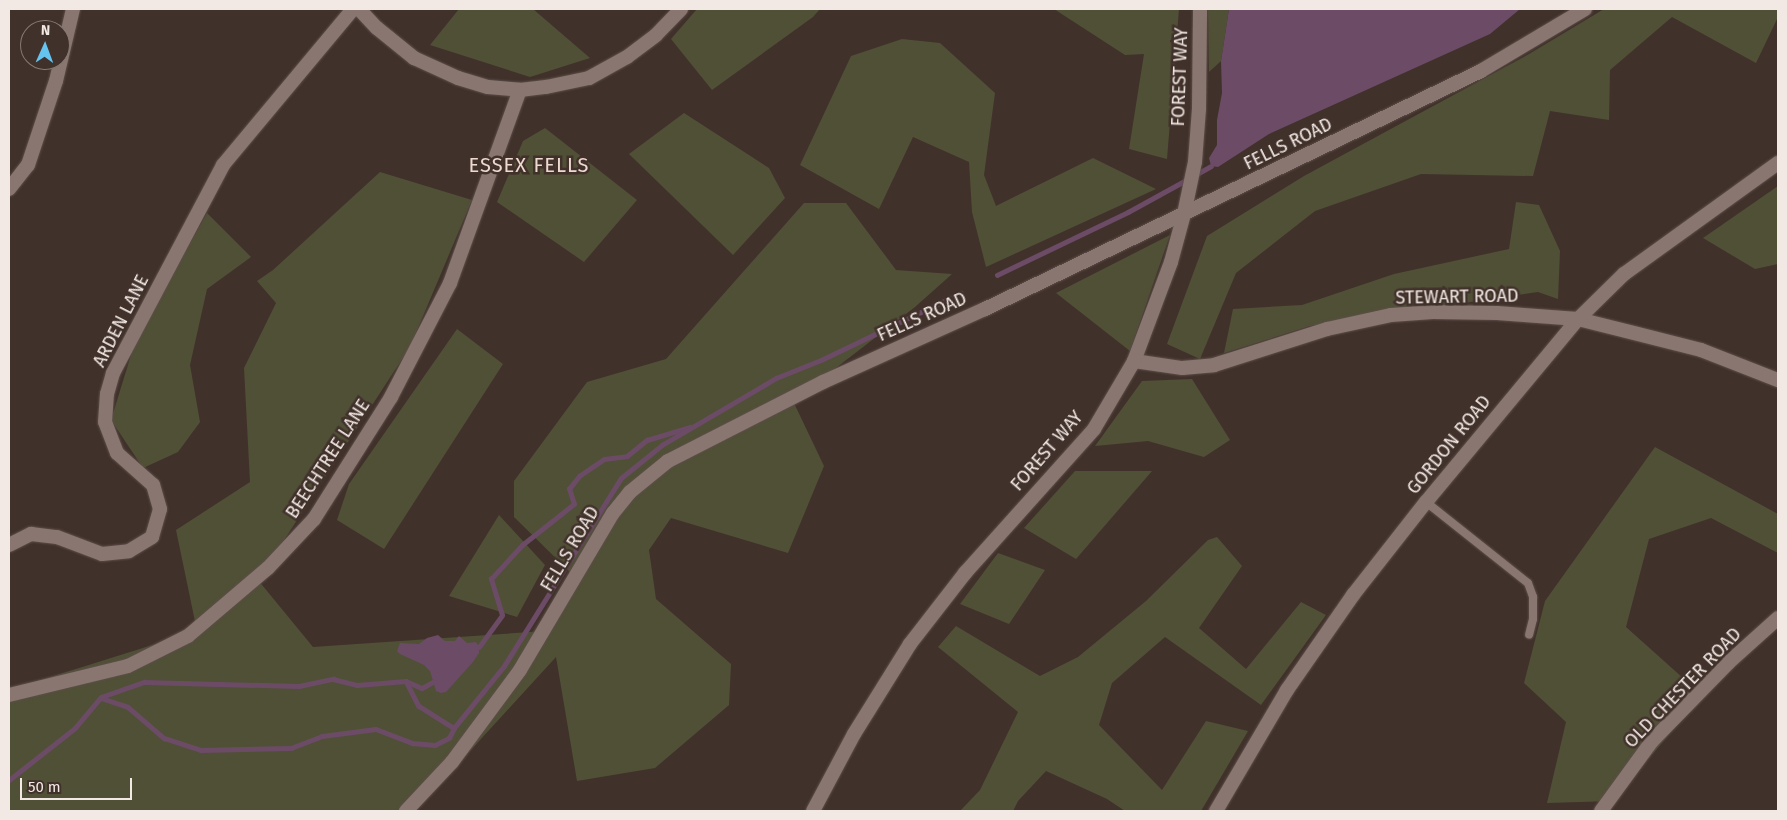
<!DOCTYPE html>
<style>
body{margin:0}
#map{position:relative;width:1787px;height:820px;overflow:hidden;background:#41312b;font-family:"Fira Sans",sans-serif}
div>[style]{position:absolute}
.green>*{inset:0;background:#505036}
.water>*{inset:0;background:#6c4b67}
.stream>*{height:4.5px;margin:-2.25px;padding:0 2.25px;transform-origin:2.25px;border-radius:2.25px;background:#6c4b67}
.roads{filter:drop-shadow(0 0 1px #5c4e49) drop-shadow(0 0 1px #5c4e49)}
.service>*{height:8px;margin:-4px;padding:0 4px;transform-origin:4px;border-radius:4px;background:#897670}
.minor>*{height:14px;margin:-7px;padding:0 7px;transform-origin:7px;border-radius:7px;background:#897670}
.tertiary>*{height:14px;margin:-7px;padding:0 7px;transform-origin:7px;border-radius:7px;background:#897670}
span{translate:-50% -50%;white-space:nowrap;text-align:center;line-height:1.15;-webkit-text-stroke:5px #41312b;paint-order:stroke}
.street-label{font-size:18px;color:#f2e8e4}
.quarter-label{font-size:20px;color:#eed9d1;letter-spacing:1px}
.frame{position:absolute;inset:0;border:10px solid #f2e8e4;pointer-events:none}
.north{position:absolute;left:20px;top:20px;width:50px;height:50px;box-sizing:border-box;background:#41312b;border:1px solid #887a75;border-radius:50%;rotate:2deg;font-size:14px;font-weight:700;line-height:20px;text-align:center;color:#f2e8e4}
.north::after{content:'';display:block;margin:auto;width:18px;height:22px;background:#65c4ef;clip-path:polygon(50% 0,100% 100%,50% 72%,0 100%)}
.scale{position:absolute;left:20px;top:778px;width:112px;height:22px;box-sizing:border-box;border:2px solid #f2e8e4;border-top:0;padding-left:6px;font-size:15px;line-height:18px;white-space:nowrap;color:#f2e8e4;-webkit-text-stroke:4px #41312b;paint-order:stroke}
</style>
<div id="map">
<div class="green">
<div style="clip-path:polygon(459px 9px,533px 9px,590px 58px,530px 77px,430px 45px)"></div>
<div style="clip-path:polygon(697px 9px,820px 9px,813px 17px,712px 90px,671px 39px)"></div>
<div style="clip-path:polygon(1054px 9px,1179px 9px,1167px 159px,1129px 149px,1144px 54px,1125px 55px)"></div>
<div style="clip-path:polygon(1208px 9px,1229px 9px,1221px 61px,1209px 72px)"></div>
<div style="clip-path:polygon(1604px 9px,1778px 9px,1778px 17px,1756px 63px,1672px 17px,1610px 70px,1609px 120px,1550px 111px,1533px 176px,1421px 174px,1315px 211px,1236px 273px,1200px 359px,1167px 344px,1207px 236px,1304px 176px,1529px 54px)"></div>
<div style="clip-path:polygon(902px 39px,940px 43px,995px 93px,984px 175px,996px 206px,1093px 158px,1156px 189px,986px 267px,972px 212px,969px 162px,913px 137px,879px 209px,800px 165px,851px 56px)"></div>
<div style="clip-path:polygon(684px 113px,769px 168px,785px 198px,733px 255px,629px 154px)"></div>
<div style="clip-path:polygon(545px 128px,637px 200px,584px 262px,497px 202px,523px 141px)"></div>
<div style="clip-path:polygon(380px 172px,472px 200px,410px 347px,258px 580px,313px 647px,545px 631px,576px 578px,514px 517px,514px 481px,587px 382px,666px 359px,804px 203px,846px 203px,896px 270px,952px 274px,915px 307px,793px 401px,824px 466px,788px 553px,671px 518px,649px 550px,656px 599px,731px 664px,729px 705px,655px 768px,577px 781px,556px 657px,415px 811px,9px 811px,9px 690px,197px 631px,176px 530px,250px 482px,244px 368px,276px 303px,257px 281px,273px 270px)"></div>
<div style="clip-path:polygon(1778px 186px,1778px 264px,1755px 269px,1703px 238px)"></div>
<div style="clip-path:polygon(1516px 202px,1539px 205px,1560px 251px,1558px 299px,1538px 292px,1310px 326px,1224px 353px,1233px 309px,1302px 305px,1394px 274px,1509px 249px)"></div>
<div style="clip-path:polygon(207px 213px,251px 257px,207px 289px,190px 365px,200px 422px,178px 452px,143px 468px,111px 420px,135px 342px)"></div>
<div style="clip-path:polygon(1170px 235px,1130px 351px,1056px 293px)"></div>
<div style="clip-path:polygon(457px 329px,503px 364px,384px 549px,337px 520px,349px 484px)"></div>
<div style="clip-path:polygon(1192px 379px,1230px 440px,1204px 457px,1148px 441px,1095px 446px,1142px 381px)"></div>
<div style="clip-path:polygon(1655px 447px,1778px 514px,1778px 553px,1711px 518px,1649px 539px,1626px 627px,1702px 695px,1613px 801px,1547px 803px,1566px 722px,1524px 683px,1545px 601px)"></div>
<div style="clip-path:polygon(1075px 471px,1152px 471px,1076px 559px,1024px 528px)"></div>
<div style="clip-path:polygon(499px 515px,545px 565px,517px 617px,449px 596px)"></div>
<div style="clip-path:polygon(1217px 537px,1242px 566px,1199px 628px,1246px 669px,1301px 602px,1326px 615px,1261px 705px,1165px 637px,1112px 683px,1099px 725px,1162px 790px,1206px 721px,1248px 731px,1201px 811px,1125px 811px,1107px 799px,1046px 771px,1018px 801px,1013px 811px,960px 811px,980px 790px,1018px 712px,938px 647px,956px 626px,1040px 676px,1078px 657px,1146px 601px,1208px 540px)"></div>
<div style="clip-path:polygon(998px 553px,1045px 570px,1009px 624px,960px 604px)"></div>
</div>
<div class="water">
<div style="clip-path:polygon(1229px 9px,1520px 9px,1490px 34px,1269px 134px,1218px 167px,1211px 166px,1209px 158px,1217px 145px,1217px 120px,1222px 93px,1221px 61px)"></div>
<div style="clip-path:polygon(438px 635px,445px 641px,455px 641px,459px 636px,467px 643px,476px 642px,479px 647px,479px 653px,473px 662px,446px 692px,441px 693px,436px 691px,430px 671px,424px 665px,400px 654px,397px 651px,400px 643px,419px 644px,427px 638px)"></div>
</div>
<div class="stream">
<div style="left:1195px;top:175px;width:18px;rotate:-29deg"></div>
<div style="left:997px;top:275px;width:145px;rotate:-25.7deg"></div>
<div style="left:1128px;top:212px;width:68px;rotate:-28.8deg"></div>
<div style="left:479px;top:647px;width:39px;rotate:-54deg"></div>
<div style="left:502px;top:615px;width:38px;rotate:-107deg"></div>
<div style="left:491px;top:579px;width:46px;rotate:-47.6deg"></div>
<div style="left:522px;top:545px;width:66px;rotate:-38.3deg"></div>
<div style="left:574px;top:504px;width:16px;rotate:-108deg"></div>
<div style="left:569px;top:489px;width:16px;rotate:-52deg"></div>
<div style="left:579px;top:476px;width:30px;rotate:-34deg"></div>
<div style="left:604px;top:459px;width:23px;rotate:-7deg"></div>
<div style="left:627px;top:456px;width:26px;rotate:-39deg"></div>
<div style="left:647px;top:440px;width:45px;rotate:-16.8deg"></div>
<div style="left:406px;top:681px;width:17px;rotate:24deg"></div>
<div style="left:422px;top:688px;width:13px;rotate:-29deg"></div>
<div style="left:101px;top:698px;width:28px;rotate:18deg"></div>
<div style="left:128px;top:707px;width:48px;rotate:40.7deg"></div>
<div style="left:164px;top:738px;width:39px;rotate:18deg"></div>
<div style="left:201px;top:750px;width:90px;rotate:-1.3deg"></div>
<div style="left:291px;top:748px;width:33px;rotate:-21deg"></div>
<div style="left:322px;top:736px;width:54px;rotate:-7.4deg"></div>
<div style="left:376px;top:729px;width:39px;rotate:21deg"></div>
<div style="left:412px;top:743px;width:23px;rotate:5deg"></div>
<div style="left:435px;top:745px;width:16px;rotate:-27deg"></div>
<div style="left:449px;top:738px;width:11px;rotate:-63deg"></div>
<div style="left:9px;top:780px;width:84px;rotate:-38.2deg"></div>
<div style="left:75px;top:728px;width:40px;rotate:-50deg"></div>
<div style="left:101px;top:697px;width:46px;rotate:-19.2deg"></div>
<div style="left:144px;top:682px;width:155px;rotate:1.5deg"></div>
<div style="left:299px;top:686px;width:35px;rotate:-12deg"></div>
<div style="left:333px;top:679px;width:25px;rotate:14deg"></div>
<div style="left:357px;top:685px;width:49px;rotate:-4.7deg"></div>
<div style="left:406px;top:681px;width:28px;rotate:63deg"></div>
<div style="left:419px;top:706px;width:41px;rotate:32.2deg"></div>
<div style="left:454px;top:728px;width:80px;rotate:-51.1deg"></div>
<div style="left:504px;top:666px;width:221px;rotate:-58.1deg"></div>
<div style="left:621px;top:478px;width:53px;rotate:-38.8deg"></div>
<div style="left:662px;top:445px;width:132px;rotate:-30.4deg"></div>
<div style="left:776px;top:378px;width:48px;rotate:-21.8deg"></div>
<div style="left:821px;top:360px;width:155px;rotate:-25.6deg"></div>
</div>
<div class="roads">
<div class="service">
<div style="left:1426px;top:502px;width:130px;rotate:38.5deg"></div>
<div style="left:1528px;top:583px;width:15px;rotate:70deg"></div>
<div style="left:1533px;top:597px;width:22px;rotate:90deg"></div>
<div style="left:1533px;top:619px;width:16px;rotate:104deg"></div>
</div>
<div class="minor">
<div style="left:359px;top:9px;width:26px;rotate:47deg"></div>
<div style="left:377px;top:28px;width:48px;rotate:39deg"></div>
<div style="left:414px;top:58px;width:48px;rotate:24.4deg"></div>
<div style="left:458px;top:78px;width:31px;rotate:17deg"></div>
<div style="left:488px;top:87px;width:32px;rotate:5deg"></div>
<div style="left:520px;top:90px;width:26px;rotate:-7deg"></div>
<div style="left:546px;top:87px;width:44px;rotate:-11.8deg"></div>
<div style="left:589px;top:78px;width:43px;rotate:-28.9deg"></div>
<div style="left:627px;top:57px;width:36px;rotate:-37deg"></div>
<div style="left:656px;top:35px;width:36px;rotate:-46deg"></div>
<div style="left:9px;top:189px;width:31px;rotate:-52deg"></div>
<div style="left:28px;top:165px;width:89px;rotate:-71.6deg"></div>
<div style="left:56px;top:81px;width:74px;rotate:-76.7deg"></div>
<div style="left:1134px;top:361px;width:49px;rotate:8.3deg"></div>
<div style="left:1182px;top:368px;width:32px;rotate:-5deg"></div>
<div style="left:1214px;top:365px;width:119px;rotate:-17.7deg"></div>
<div style="left:1327px;top:329px;width:66px;rotate:-12.3deg"></div>
<div style="left:1391px;top:315px;width:42px;rotate:-4.1deg"></div>
<div style="left:1433px;top:312px;width:64px;rotate:0.9deg"></div>
<div style="left:1497px;top:313px;width:81px;rotate:4.2deg"></div>
<div style="left:1578px;top:319px;width:127px;rotate:14.1deg"></div>
<div style="left:1701px;top:350px;width:83px;rotate:21.3deg"></div>
<div style="left:9px;top:545px;width:25px;rotate:-27deg"></div>
<div style="left:31px;top:534px;width:26px;rotate:7deg"></div>
<div style="left:57px;top:537px;width:48px;rotate:20.7deg"></div>
<div style="left:102px;top:554px;width:27px;rotate:-6deg"></div>
<div style="left:129px;top:551px;width:27px;rotate:-31deg"></div>
<div style="left:152px;top:537px;width:29px;rotate:-74deg"></div>
<div style="left:160px;top:509px;width:25px;rotate:-106deg"></div>
<div style="left:153px;top:485px;width:48px;rotate:-138.4deg"></div>
<div style="left:117px;top:453px;width:33px;rotate:-111deg"></div>
<div style="left:105px;top:422px;width:28px;rotate:-86deg"></div>
<div style="left:107px;top:394px;width:22px;rotate:-74deg"></div>
<div style="left:113px;top:373px;width:235px;rotate:-62.1deg"></div>
<div style="left:223px;top:165px;width:203px;rotate:-50.2deg"></div>
<div style="left:9px;top:695px;width:122px;rotate:-13.7deg"></div>
<div style="left:128px;top:666px;width:67px;rotate:-26.6deg"></div>
<div style="left:188px;top:636px;width:105px;rotate:-40.4deg"></div>
<div style="left:268px;top:568px;width:67px;rotate:-46.8deg"></div>
<div style="left:314px;top:519px;width:144px;rotate:-57.7deg"></div>
<div style="left:391px;top:397px;width:128px;rotate:-62.6deg"></div>
<div style="left:450px;top:283px;width:205px;rotate:-70.1deg"></div>
<div style="left:813px;top:811px;width:87px;rotate:-62deg"></div>
<div style="left:854px;top:734px;width:106px;rotate:-58.1deg"></div>
<div style="left:910px;top:644px;width:90px;rotate:-52.2deg"></div>
<div style="left:965px;top:573px;width:193px;rotate:-48.1deg"></div>
<div style="left:1094px;top:429px;width:79px;rotate:-59.5deg"></div>
<div style="left:1134px;top:361px;width:106px;rotate:-69.5deg"></div>
<div style="left:1171px;top:262px;width:50px;rotate:-74.8deg"></div>
<div style="left:1184px;top:214px;width:53px;rotate:-78.1deg"></div>
<div style="left:1195px;top:162px;width:53px;rotate:-85.7deg"></div>
<div style="left:1199px;top:109px;width:100px;rotate:-89.4deg"></div>
<div style="left:1216px;top:811px;width:140px;rotate:-59.6deg"></div>
<div style="left:1287px;top:690px;width:116px;rotate:-55.2deg"></div>
<div style="left:1353px;top:595px;width:118px;rotate:-51.9deg"></div>
<div style="left:1426px;top:502px;width:238px;rotate:-50.3deg"></div>
<div style="left:1578px;top:319px;width:64px;rotate:-44.4deg"></div>
<div style="left:1624px;top:274px;width:190px;rotate:-35.8deg"></div>
<div style="left:1601px;top:811px;width:87px;rotate:-53.9deg"></div>
<div style="left:1652px;top:741px;width:110px;rotate:-45.7deg"></div>
<div style="left:1729px;top:662px;width:66px;rotate:-41.9deg"></div>
</div>
<div class="tertiary">
<div style="left:406px;top:811px;width:67px;rotate:-46.8deg"></div>
<div style="left:452px;top:762px;width:114px;rotate:-53.5deg"></div>
<div style="left:520px;top:670px;width:182px;rotate:-59.4deg"></div>
<div style="left:613px;top:513px;width:27px;rotate:-51deg"></div>
<div style="left:630px;top:492px;width:49px;rotate:-39.2deg"></div>
<div style="left:668px;top:461px;width:174px;rotate:-27deg"></div>
<div style="left:823px;top:382px;width:178px;rotate:-24.3deg"></div>
<div style="left:985px;top:309px;width:550px;rotate:-25.63deg"></div>
<div style="left:1481px;top:71px;width:121px;rotate:-30.8deg"></div>
</div>
</div>
<div class="street-label">
<span style="left:1180px;top:77px;rotate:-88deg">FOREST WAY</span>
<span style="left:1288px;top:144px;rotate:-26deg">FELLS ROAD</span>
<span style="left:1457px;top:297px;rotate:-1deg">STEWART ROAD</span>
<span style="left:922px;top:317px;rotate:-24deg">FELLS ROAD</span>
<span style="left:121px;top:321px;rotate:-63deg">ARDEN LANE</span>
<span style="left:1449px;top:445px;rotate:-51deg">GORDON ROAD</span>
<span style="left:1047px;top:451px;rotate:-49deg">FOREST WAY</span>
<span style="left:328px;top:459px;rotate:-57deg">BEECHTREE LANE</span>
<span style="left:570px;top:549px;rotate:-59deg">FELLS ROAD</span>
<span style="left:1683px;top:688px;rotate:-46deg">OLD CHESTER ROAD</span>
</div>
<div class="quarter-label">
<span style="left:529px;top:165px">ESSEX FELLS</span>
</div>
<div class="frame"></div>
<div class="north">N</div>
<div class="scale">50 m</div>
</div>
